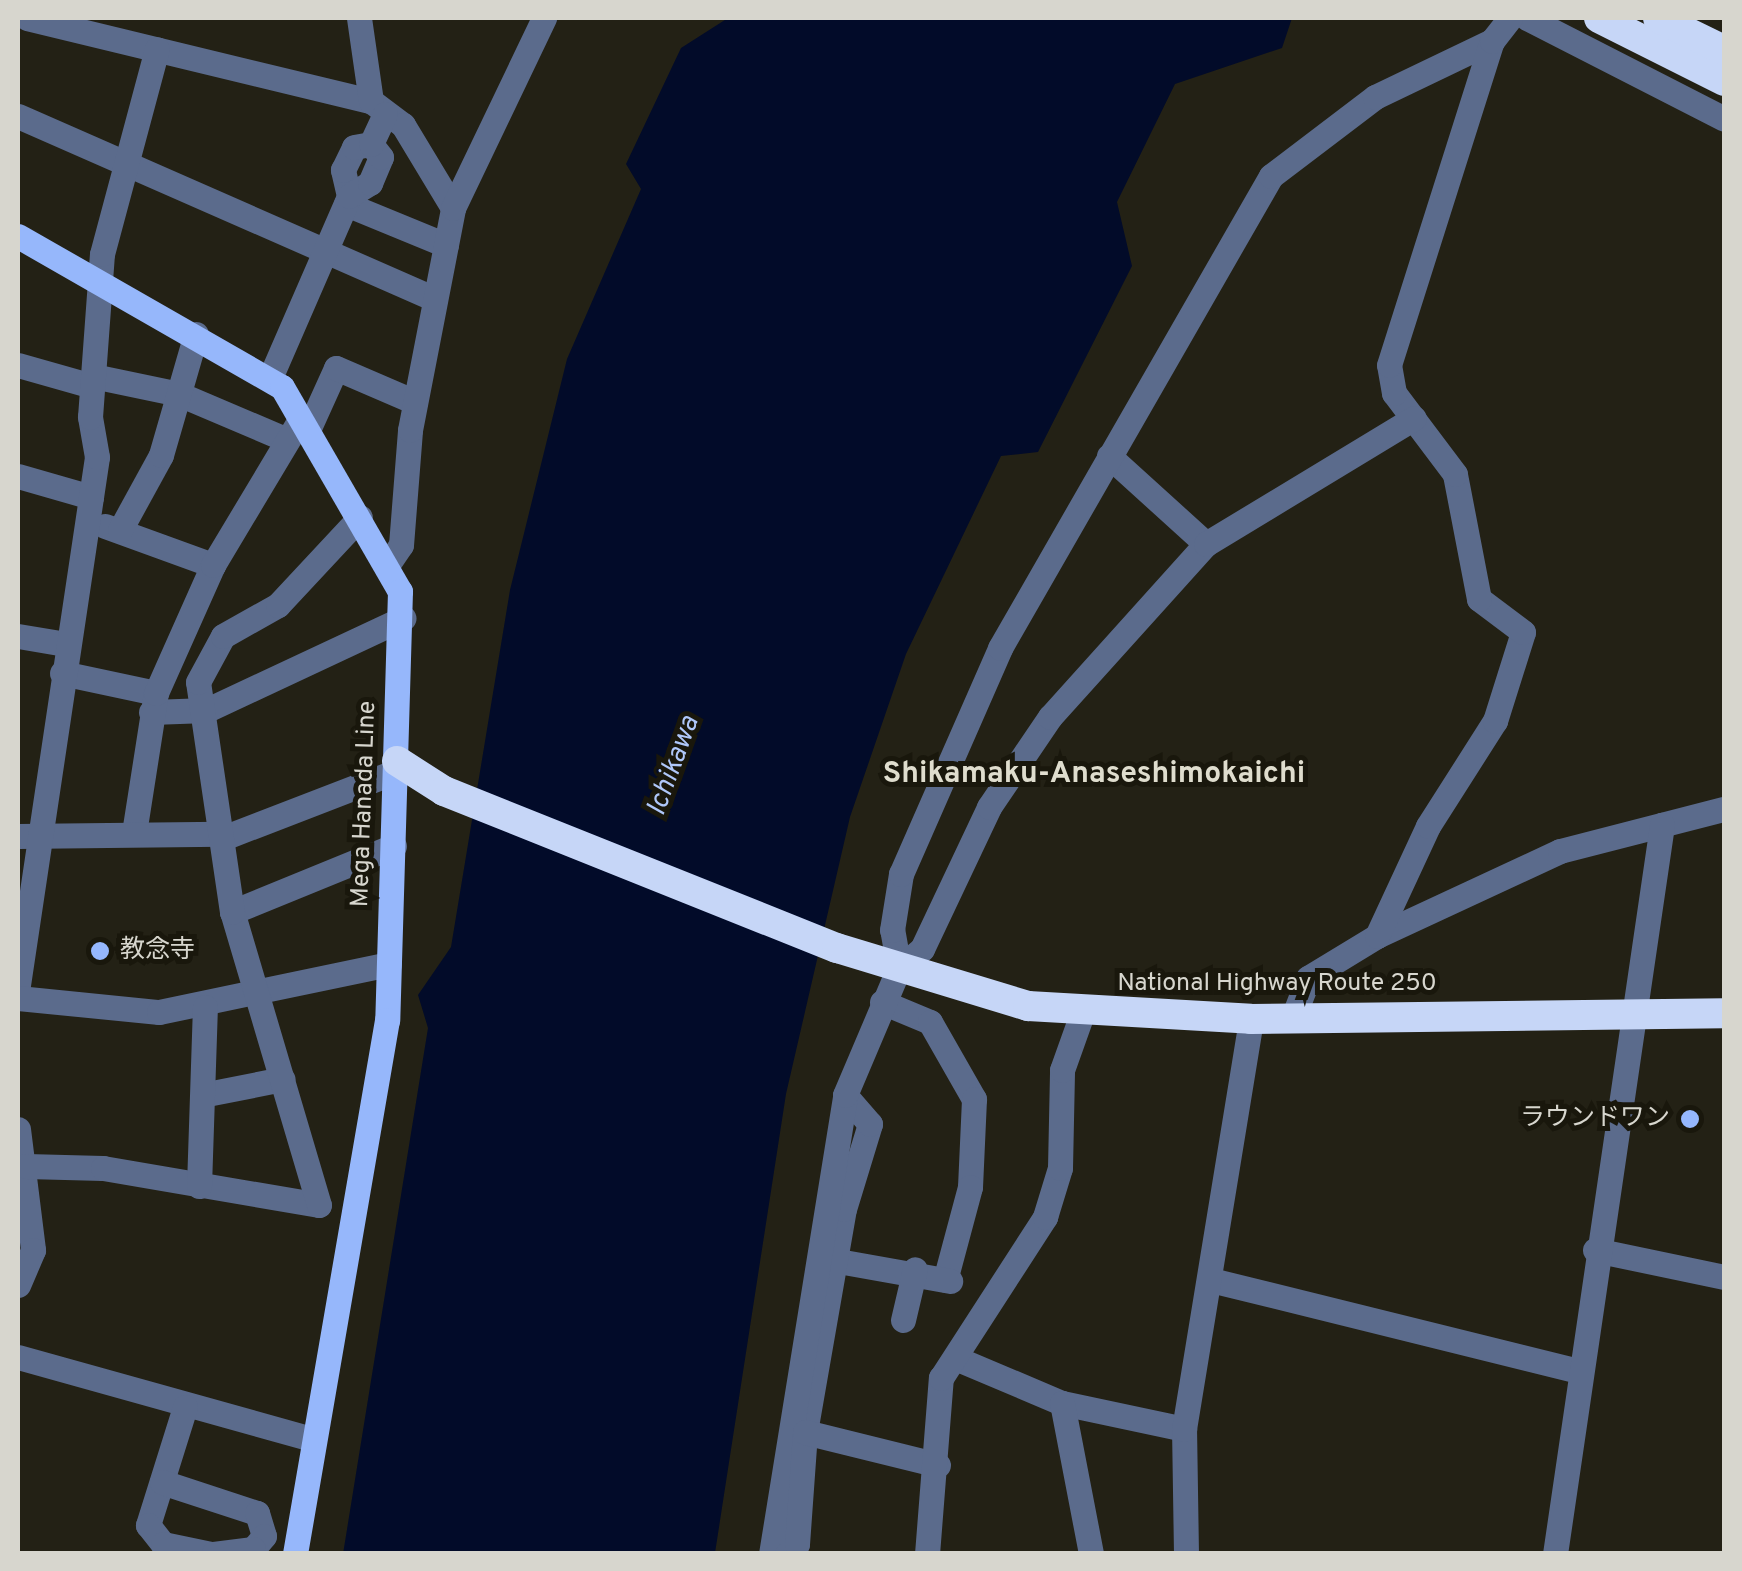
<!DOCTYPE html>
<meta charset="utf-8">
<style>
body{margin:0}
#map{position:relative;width:1742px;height:1571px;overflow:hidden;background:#232115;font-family:Overpass,"Noto Sans JP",sans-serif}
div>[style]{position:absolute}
.water>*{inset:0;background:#020b29}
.minor>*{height:25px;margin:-12.5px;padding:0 12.5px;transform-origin:12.5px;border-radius:12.5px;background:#5b6b8c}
.major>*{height:25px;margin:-12.5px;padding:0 12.5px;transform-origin:12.5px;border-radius:12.5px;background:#96b7fb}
.highway>*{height:30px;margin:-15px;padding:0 15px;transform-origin:15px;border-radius:15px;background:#c6d6f7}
.dots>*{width:28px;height:28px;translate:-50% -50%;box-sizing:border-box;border:5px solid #19170c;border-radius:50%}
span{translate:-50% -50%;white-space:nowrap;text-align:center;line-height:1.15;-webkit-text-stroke:10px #19170c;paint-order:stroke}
.street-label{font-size:25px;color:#d7d6ce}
.poi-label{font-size:25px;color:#d7d6ce}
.left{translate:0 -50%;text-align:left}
.right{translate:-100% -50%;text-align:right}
.water-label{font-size:28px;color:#afc7f9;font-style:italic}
.quarter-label{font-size:30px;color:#dfddce;font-weight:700}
.frame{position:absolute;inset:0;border:20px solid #d7d6ce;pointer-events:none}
</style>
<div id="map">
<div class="water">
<div style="clip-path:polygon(728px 18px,1292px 18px,1282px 48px,1175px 84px,1117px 202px,1132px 266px,1038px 452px,1001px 456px,906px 654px,850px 817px,786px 1094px,715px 1553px,343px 1554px,428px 1028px,418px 995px,451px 947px,510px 590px,567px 359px,641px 189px,626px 164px,681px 48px)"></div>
</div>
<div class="minor">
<div style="left:27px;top:18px;width:354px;rotate:13.6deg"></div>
<div style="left:371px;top:101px;width:40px;rotate:37deg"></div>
<div style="left:403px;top:125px;width:97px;rotate:58.9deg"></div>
<div style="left:359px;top:18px;width:84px;rotate:81.8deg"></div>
<div style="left:1527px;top:18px;width:221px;rotate:27.1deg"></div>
<div style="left:18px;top:116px;width:454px;rotate:23.7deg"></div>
<div style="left:349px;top:196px;width:27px;rotate:-103deg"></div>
<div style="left:343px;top:170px;width:25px;rotate:-64deg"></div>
<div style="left:354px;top:147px;width:17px;rotate:-10deg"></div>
<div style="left:346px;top:204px;width:108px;rotate:22.3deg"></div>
<div style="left:18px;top:365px;width:77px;rotate:15.8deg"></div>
<div style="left:93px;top:376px;width:88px;rotate:11.8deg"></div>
<div style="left:179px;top:394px;width:115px;rotate:23deg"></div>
<div style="left:270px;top:378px;width:198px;rotate:-66.5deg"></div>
<div style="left:349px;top:196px;width:25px;rotate:-32deg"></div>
<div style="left:370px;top:183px;width:28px;rotate:-67deg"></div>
<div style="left:381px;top:157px;width:16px;rotate:-128deg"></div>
<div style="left:371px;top:144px;width:33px;rotate:-65deg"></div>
<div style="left:308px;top:430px;width:68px;rotate:-65.7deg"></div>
<div style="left:336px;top:368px;width:86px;rotate:23.3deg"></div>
<div style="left:1109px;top:456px;width:131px;rotate:42.2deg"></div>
<div style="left:18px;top:476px;width:76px;rotate:16deg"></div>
<div style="left:105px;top:526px;width:115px;rotate:19.9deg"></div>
<div style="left:120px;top:530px;width:85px;rotate:-61.3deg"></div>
<div style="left:161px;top:455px;width:126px;rotate:-73.9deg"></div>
<div style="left:388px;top:564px;width:23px;rotate:-56deg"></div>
<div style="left:401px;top:545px;width:115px;rotate:-85.5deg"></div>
<div style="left:410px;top:430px;width:226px;rotate:-79deg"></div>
<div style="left:453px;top:208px;width:211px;rotate:-64.4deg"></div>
<div style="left:18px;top:636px;width:49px;rotate:9.5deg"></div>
<div style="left:62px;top:673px;width:96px;rotate:12deg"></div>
<div style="left:151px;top:712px;width:56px;rotate:-2deg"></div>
<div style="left:207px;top:710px;width:217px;rotate:-25.1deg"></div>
<div style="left:134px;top:833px;width:142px;rotate:-81.1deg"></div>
<div style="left:156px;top:693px;width:140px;rotate:-66deg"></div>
<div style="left:213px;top:565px;width:171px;rotate:-59.1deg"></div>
<div style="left:18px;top:836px;width:203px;rotate:-0.6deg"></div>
<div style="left:223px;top:838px;width:186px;rotate:-21.1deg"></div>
<div style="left:232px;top:912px;width:175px;rotate:-22.2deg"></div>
<div style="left:1377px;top:936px;width:202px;rotate:-24.9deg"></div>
<div style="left:1560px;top:851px;width:169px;rotate:-14.4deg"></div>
<div style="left:899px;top:968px;width:39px;rotate:-100deg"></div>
<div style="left:892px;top:930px;width:57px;rotate:-80.9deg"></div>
<div style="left:901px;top:874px;width:247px;rotate:-66.3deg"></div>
<div style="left:1000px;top:648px;width:544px;rotate:-60.14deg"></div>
<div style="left:1271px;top:176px;width:131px;rotate:-37.2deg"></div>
<div style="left:1375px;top:97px;width:130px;rotate:-25.6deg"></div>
<div style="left:18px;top:985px;width:534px;rotate:-81.49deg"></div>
<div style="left:97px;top:457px;width:41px;rotate:-99.9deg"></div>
<div style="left:90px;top:417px;width:163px;rotate:-85.8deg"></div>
<div style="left:102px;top:254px;width:212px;rotate:-75deg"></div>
<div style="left:18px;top:998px;width:142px;rotate:5.7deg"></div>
<div style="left:159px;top:1012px;width:235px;rotate:-11.8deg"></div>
<div style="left:882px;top:1002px;width:52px;rotate:22.6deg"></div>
<div style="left:930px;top:1022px;width:89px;rotate:60.3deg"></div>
<div style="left:974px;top:1099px;width:88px;rotate:92.6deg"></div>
<div style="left:970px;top:1187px;width:96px;rotate:105deg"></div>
<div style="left:1294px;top:1015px;width:40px;rotate:-69deg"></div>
<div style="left:1308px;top:978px;width:81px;rotate:-31.3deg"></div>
<div style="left:1377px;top:936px;width:121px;rotate:-65.1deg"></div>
<div style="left:1428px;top:826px;width:125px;rotate:-57.5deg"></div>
<div style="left:1495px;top:721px;width:93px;rotate:-72.5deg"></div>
<div style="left:1523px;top:632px;width:55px;rotate:-143.1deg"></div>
<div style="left:1479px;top:599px;width:127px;rotate:-100.9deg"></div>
<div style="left:1455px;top:474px;width:101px;rotate:-127deg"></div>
<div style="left:1394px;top:393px;width:28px;rotate:-100deg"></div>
<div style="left:1389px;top:365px;width:340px;rotate:-72.4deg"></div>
<div style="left:1492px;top:41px;width:29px;rotate:-52deg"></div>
<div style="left:207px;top:1094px;width:77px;rotate:-11.2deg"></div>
<div style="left:18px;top:1129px;width:122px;rotate:82.9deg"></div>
<div style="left:33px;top:1250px;width:38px;rotate:113deg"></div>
<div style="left:26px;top:1166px;width:77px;rotate:1.5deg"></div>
<div style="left:103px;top:1168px;width:219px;rotate:9.7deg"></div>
<div style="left:319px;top:1205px;width:306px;rotate:-106.5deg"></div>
<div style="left:232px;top:912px;width:232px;rotate:-98.4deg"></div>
<div style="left:198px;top:682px;width:52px;rotate:-61.5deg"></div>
<div style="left:223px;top:636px;width:63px;rotate:-29.4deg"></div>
<div style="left:278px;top:605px;width:120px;rotate:-47deg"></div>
<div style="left:199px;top:1186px;width:179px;rotate:-88.1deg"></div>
<div style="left:1595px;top:1250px;width:132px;rotate:11.8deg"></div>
<div style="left:838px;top:1261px;width:114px;rotate:10.1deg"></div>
<div style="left:1211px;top:1280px;width:376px;rotate:13.9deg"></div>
<div style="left:903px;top:1320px;width:52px;rotate:-76.8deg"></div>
<div style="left:18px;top:1357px;width:305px;rotate:15.6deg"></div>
<div style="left:960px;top:1360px;width:111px;rotate:22.9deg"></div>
<div style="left:1062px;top:1403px;width:125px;rotate:12deg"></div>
<div style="left:1062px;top:1403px;width:154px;rotate:79.1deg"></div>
<div style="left:185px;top:1407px;width:124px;rotate:107.4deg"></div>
<div style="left:148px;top:1525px;width:24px;rotate:52deg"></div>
<div style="left:163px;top:1544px;width:49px;rotate:11.8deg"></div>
<div style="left:805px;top:1432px;width:226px;rotate:-80.1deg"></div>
<div style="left:844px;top:1209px;width:89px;rotate:-73deg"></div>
<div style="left:870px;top:1124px;width:38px;rotate:-131deg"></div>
<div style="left:162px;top:1482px;width:100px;rotate:18.1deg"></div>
<div style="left:257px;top:1513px;width:24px;rotate:73deg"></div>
<div style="left:264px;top:1536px;width:17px;rotate:130deg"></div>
<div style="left:253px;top:1549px;width:40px;rotate:172.9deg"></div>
<div style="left:771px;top:1554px;width:465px;rotate:-80.8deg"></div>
<div style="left:845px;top:1095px;width:138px;rotate:-67deg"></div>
<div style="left:899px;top:968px;width:30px;rotate:-40deg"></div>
<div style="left:922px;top:949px;width:157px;rotate:-64.7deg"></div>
<div style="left:989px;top:807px;width:109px;rotate:-55.9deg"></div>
<div style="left:1050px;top:717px;width:233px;rotate:-48deg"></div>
<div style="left:1206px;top:544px;width:243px;rotate:-31.2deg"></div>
<div style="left:787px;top:1554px;width:14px;rotate:-45deg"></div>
<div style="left:797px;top:1544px;width:112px;rotate:-85.9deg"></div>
<div style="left:805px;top:1432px;width:137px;rotate:13.9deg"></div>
<div style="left:927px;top:1554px;width:177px;rotate:-85.5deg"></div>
<div style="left:941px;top:1378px;width:192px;rotate:-57.1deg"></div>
<div style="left:1045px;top:1217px;width:51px;rotate:-73deg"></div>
<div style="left:1060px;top:1168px;width:98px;rotate:-88.8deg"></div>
<div style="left:1062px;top:1070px;width:63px;rotate:-70.4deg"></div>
<div style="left:1186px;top:1554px;width:125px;rotate:-90.9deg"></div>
<div style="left:1184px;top:1429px;width:415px;rotate:-80.7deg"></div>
<div style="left:1555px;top:1554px;width:737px;rotate:-81.65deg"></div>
</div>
<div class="major">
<div style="left:18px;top:236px;width:304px;rotate:29.8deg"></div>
<div style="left:282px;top:387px;width:236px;rotate:60deg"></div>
<div style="left:400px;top:591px;width:429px;rotate:91.7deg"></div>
<div style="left:387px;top:1020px;width:542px;rotate:99.78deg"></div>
</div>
<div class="highway">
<div style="left:1599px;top:18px;width:140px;rotate:26.7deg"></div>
<div style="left:1658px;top:18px;width:73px;rotate:25.9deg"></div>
<div style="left:397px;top:761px;width:56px;rotate:32.6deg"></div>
<div style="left:444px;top:791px;width:423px;rotate:21.8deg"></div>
<div style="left:837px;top:948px;width:200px;rotate:16.9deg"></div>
<div style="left:1028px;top:1006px;width:223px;rotate:3.3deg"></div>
<div style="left:1251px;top:1019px;width:473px;rotate:-0.7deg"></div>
</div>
<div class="dots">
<div style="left:100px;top:951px;background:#95b7fd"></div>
<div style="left:1690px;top:1119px;background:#95b7fd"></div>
</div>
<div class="street-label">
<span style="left:365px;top:804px;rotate:-88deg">Mega Hanada Line</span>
<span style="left:1277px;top:984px">National Highway Route 250</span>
</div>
<div class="poi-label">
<span class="left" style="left:120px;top:951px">教念寺</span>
<span class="right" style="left:1670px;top:1119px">ラウンドワン</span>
</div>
<div class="water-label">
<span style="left:674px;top:766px;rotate:-70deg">Ichikawa</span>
</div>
<div class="quarter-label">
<span style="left:1094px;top:775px">Shikamaku-Anaseshimokaichi</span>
</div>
<div class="frame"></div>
</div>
